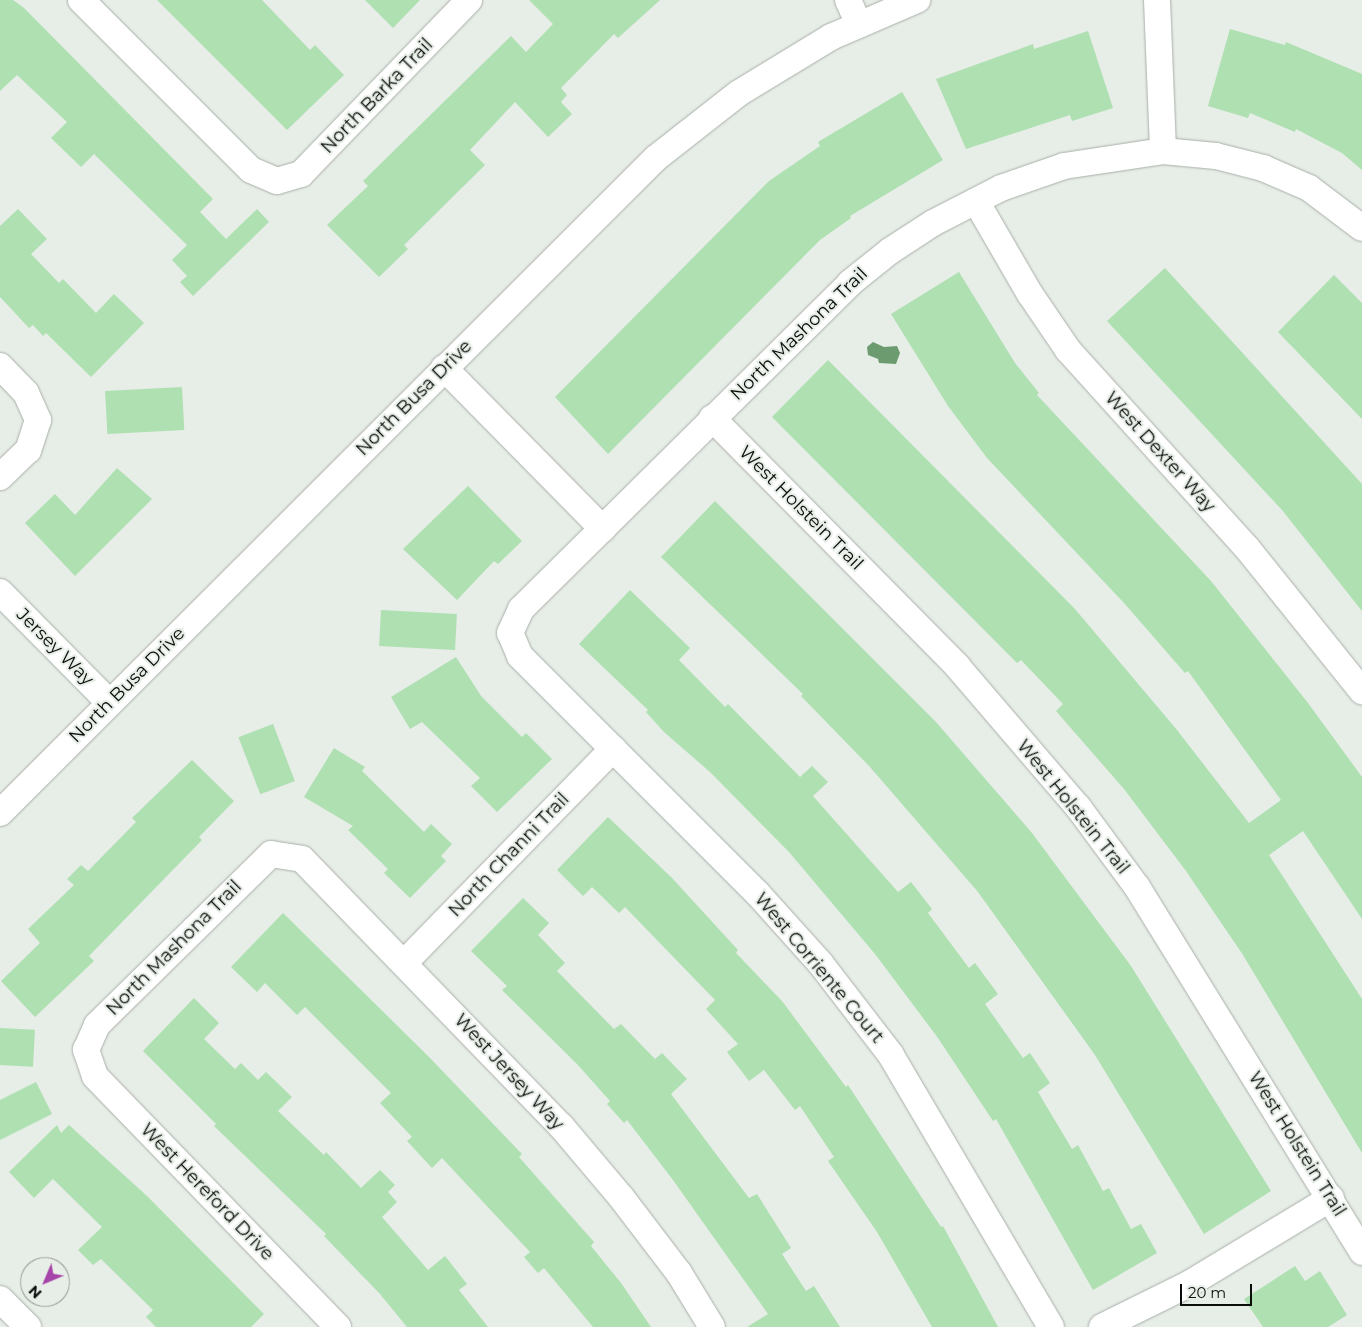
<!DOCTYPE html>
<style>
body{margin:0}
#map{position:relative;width:1362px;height:1327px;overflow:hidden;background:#e7ede7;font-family:Montserrat,sans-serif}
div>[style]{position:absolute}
.water>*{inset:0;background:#6c9b70}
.building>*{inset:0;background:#aee0b1;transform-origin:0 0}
.roads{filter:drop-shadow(0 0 1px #a8afa8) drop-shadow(0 0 1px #a8afa8)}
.minor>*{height:26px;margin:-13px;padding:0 13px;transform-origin:13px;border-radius:13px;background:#fff}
span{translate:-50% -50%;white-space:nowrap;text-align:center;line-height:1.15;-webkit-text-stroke:4px #e7ede7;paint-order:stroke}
.street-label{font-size:18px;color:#0a0d0a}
.north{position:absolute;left:20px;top:1257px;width:50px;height:50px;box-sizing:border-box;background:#e7ede7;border:1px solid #8f938f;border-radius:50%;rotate:225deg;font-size:14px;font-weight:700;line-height:20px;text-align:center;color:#0a0d0a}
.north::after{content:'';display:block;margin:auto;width:18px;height:22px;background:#a744aa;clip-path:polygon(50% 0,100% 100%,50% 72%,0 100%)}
.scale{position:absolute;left:1180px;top:1284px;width:72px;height:22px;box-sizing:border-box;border:2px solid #0a0d0a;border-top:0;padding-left:6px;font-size:15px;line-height:18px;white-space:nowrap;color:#0a0d0a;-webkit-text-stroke:4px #e7ede7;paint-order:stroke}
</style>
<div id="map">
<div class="water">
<div style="clip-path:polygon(873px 342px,884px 347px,897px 346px,900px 353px,896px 364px,879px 363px,878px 359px,868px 355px,867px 347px)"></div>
</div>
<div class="building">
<div style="clip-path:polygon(0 0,13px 0,24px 8px,213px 199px,200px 212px,226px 239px,257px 209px,269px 222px,193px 296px,180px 282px,187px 276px,172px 260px,187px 245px,94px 154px,81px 167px,51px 138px,67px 122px,17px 75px,0 91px)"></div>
<div style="clip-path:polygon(157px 0,262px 0,310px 50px,315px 45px,344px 75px,287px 130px)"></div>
<div style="clip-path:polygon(365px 0,420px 0,393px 28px)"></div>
<div style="clip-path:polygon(529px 0,660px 0,618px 38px,614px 34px,561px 88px,567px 95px,561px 102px,572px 114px,548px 137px,515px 102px,470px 150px,485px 165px,404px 245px,408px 249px,379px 277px,327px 225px,368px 186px,363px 181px,511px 36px,526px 52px,553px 24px)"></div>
<div style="clip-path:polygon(1230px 29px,1285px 45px,1286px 42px,1362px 74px,1362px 170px,1342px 153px,1296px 129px,1295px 132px,1250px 113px,1248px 118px,1208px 106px)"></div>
<div style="clip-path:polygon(1088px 31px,1113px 108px,1072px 121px,1070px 115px,966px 149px,936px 79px,1033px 44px,1034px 49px)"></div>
<div style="clip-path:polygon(902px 92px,943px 160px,850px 216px,851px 218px,820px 240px,608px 454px,555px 397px,769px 181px,820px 146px,818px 142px)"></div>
<div style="clip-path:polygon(18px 209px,47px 239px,31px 254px,59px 283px,63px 279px,96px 313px,114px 294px,144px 323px,91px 377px,46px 333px,43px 336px,33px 325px,29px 328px,0 297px,0 226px)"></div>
<div style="clip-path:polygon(1165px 268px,1362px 484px,1362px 611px,1282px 510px,1107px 321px)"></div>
<div style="clip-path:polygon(959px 272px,1015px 363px,1039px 393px,1037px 395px,1211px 581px,1308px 703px,1362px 777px,1362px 919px,1303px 831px,1269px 855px,1362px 999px,1362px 1153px,1243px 955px,1186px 871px,1124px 789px,1056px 711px,1063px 704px,1021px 660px,1017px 663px,772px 417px,828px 360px,1075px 609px,1177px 730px,1249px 823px,1281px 800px,1188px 671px,1185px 673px,1124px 603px,987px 458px,948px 406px,891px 314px)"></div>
<div style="clip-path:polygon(1334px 275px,1362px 303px,1362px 419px,1278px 332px)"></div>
<div style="left:182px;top:387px;width:43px;height:77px;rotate:87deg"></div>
<div style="clip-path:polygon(117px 468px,152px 499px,75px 576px,25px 523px,55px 494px,75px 515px)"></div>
<div style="clip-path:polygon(468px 486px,522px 541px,498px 564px,494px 561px,457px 600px,403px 549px)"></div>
<div style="clip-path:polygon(715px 501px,936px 722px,1032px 833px,1131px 966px,1271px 1191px,1204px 1234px,1095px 1055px,978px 892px,870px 767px,801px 696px,803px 694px,661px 557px)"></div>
<div style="clip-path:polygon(630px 590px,690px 648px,679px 660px,725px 707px,728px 704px,800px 777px,812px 766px,828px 782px,813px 796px,898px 892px,911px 882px,932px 909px,928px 913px,969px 968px,975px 963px,998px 994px,985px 1004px,1023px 1058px,1030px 1053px,1050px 1083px,1038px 1092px,1072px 1149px,1078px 1145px,1103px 1191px,1109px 1188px,1131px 1229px,1141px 1224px,1157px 1253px,1093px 1290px,996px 1119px,993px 1121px,938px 1038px,875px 954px,789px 852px,710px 772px,664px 732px,646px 712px,648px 710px,579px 644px)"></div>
<div style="left:381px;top:610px;width:76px;height:36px;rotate:3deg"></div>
<div style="clip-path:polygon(456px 657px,481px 696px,522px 737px,526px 733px,552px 759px,497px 812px,471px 786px,480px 778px,422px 722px,410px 729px,391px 697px)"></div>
<div style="left:273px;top:724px;width:61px;height:37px;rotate:69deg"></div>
<div style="clip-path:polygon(334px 748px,365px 767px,362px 771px,424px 832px,431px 824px,452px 844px,441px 856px,446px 861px,410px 898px,384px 873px,388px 869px,348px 830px,353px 826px,304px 797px)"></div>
<div style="clip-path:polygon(192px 760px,234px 801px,199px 837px,202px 840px,89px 956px,94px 961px,35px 1017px,1px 981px,40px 943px,28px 929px,74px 885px,67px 879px,81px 865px,88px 871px,136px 822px,132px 818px)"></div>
<div style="clip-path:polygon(608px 817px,672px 878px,738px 950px,736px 953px,782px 1001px,846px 1087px,848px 1085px,941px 1227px,943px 1226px,998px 1327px,932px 1327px,877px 1232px,828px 1161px,834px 1157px,800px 1106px,795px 1110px,764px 1070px,749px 1081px,727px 1052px,738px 1044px,706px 1009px,715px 1000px,625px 907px,619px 913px,592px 887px,583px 896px,557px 870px)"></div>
<div style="clip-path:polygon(523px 898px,549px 923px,538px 935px,565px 963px,557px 971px,614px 1029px,621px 1024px,655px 1059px,662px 1053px,687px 1079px,671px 1094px,749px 1198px,757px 1194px,791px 1248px,782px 1254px,806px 1291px,814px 1286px,840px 1327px,747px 1327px,768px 1314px,673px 1180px,627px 1120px,624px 1123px,607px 1104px,610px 1101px,577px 1064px,502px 990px,507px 986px,471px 951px)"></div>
<div style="clip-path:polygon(283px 913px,429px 1057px,522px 1154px,519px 1157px,594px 1242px,591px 1246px,621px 1283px,651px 1327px,593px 1327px,544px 1268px,538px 1273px,524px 1257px,530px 1252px,442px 1158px,432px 1168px,407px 1141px,412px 1137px,380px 1103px,391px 1093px,305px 1007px,297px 1015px,265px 983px,257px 992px,231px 967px)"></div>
<div style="clip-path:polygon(194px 998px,219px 1023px,204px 1039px,235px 1069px,241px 1063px,258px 1080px,266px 1072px,292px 1097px,278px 1111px,324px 1155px,326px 1152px,361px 1188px,380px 1170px,395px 1185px,388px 1192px,397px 1202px,382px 1217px,428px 1270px,445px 1256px,467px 1284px,459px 1290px,488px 1327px,407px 1327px,380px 1294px,324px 1236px,326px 1234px,214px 1126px,216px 1124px,143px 1051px)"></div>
<div style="left:0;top:1028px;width:35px;height:37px;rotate:3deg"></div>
<div style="clip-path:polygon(36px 1082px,52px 1114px,0 1140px,0 1100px)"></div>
<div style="clip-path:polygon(57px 1125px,61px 1133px,69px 1125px,147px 1196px,264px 1314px,251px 1327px,156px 1327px,146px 1317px,153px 1310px,101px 1259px,93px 1265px,78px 1250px,102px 1227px,53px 1179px,34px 1198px,9px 1172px)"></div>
<div style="clip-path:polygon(1295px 1266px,1305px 1281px,1320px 1271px,1347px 1315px,1328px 1327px,1263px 1327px,1244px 1299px)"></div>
</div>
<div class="roads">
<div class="minor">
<div style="left:81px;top:0;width:240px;rotate:45deg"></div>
<div style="left:251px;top:170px;width:28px;rotate:23deg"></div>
<div style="left:277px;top:181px;width:25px;rotate:-16deg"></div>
<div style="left:301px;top:174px;width:242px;rotate:-46deg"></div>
<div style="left:848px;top:0;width:27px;rotate:66deg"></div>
<div style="left:1157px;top:0;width:151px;rotate:87.7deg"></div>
<div style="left:976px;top:201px;width:108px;rotate:59.9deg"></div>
<div style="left:1030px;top:294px;width:68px;rotate:55.8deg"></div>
<div style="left:1068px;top:350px;width:267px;rotate:47.9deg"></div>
<div style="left:1247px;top:548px;width:184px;rotate:51.2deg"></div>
<div style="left:0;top:366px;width:37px;rotate:46deg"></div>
<div style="left:26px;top:393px;width:30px;rotate:66deg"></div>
<div style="left:38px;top:420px;width:32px;rotate:108deg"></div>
<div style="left:28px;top:450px;width:39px;rotate:136deg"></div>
<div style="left:444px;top:368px;width:226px;rotate:45.4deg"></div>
<div style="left:712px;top:418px;width:349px;rotate:45.3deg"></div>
<div style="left:957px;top:666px;width:186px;rotate:49.4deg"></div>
<div style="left:1078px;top:807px;width:99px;rotate:53.6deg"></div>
<div style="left:1137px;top:887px;width:429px;rotate:58.3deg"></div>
<div style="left:0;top:592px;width:156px;rotate:45.3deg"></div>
<div style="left:0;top:813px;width:927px;rotate:-44.96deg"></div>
<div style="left:656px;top:158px;width:105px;rotate:-38.1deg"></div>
<div style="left:739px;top:93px;width:108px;rotate:-31.3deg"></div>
<div style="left:831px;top:37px;width:94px;rotate:-23.3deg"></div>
<div style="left:405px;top:962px;width:298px;rotate:-45.7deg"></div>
<div style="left:0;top:1299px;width:40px;rotate:45deg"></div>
<div style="left:338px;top:1327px;width:349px;rotate:-134.1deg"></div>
<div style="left:95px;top:1076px;width:28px;rotate:-109deg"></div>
<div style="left:86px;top:1050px;width:27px;rotate:-66deg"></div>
<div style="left:97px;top:1025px;width:244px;rotate:-44.5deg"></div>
<div style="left:271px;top:854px;width:31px;rotate:9deg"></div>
<div style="left:302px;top:859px;width:372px;rotate:45.9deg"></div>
<div style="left:561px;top:1126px;width:93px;rotate:49.8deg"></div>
<div style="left:621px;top:1197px;width:96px;rotate:52.7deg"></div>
<div style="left:679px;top:1273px;width:63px;rotate:58.6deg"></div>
<div style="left:1051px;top:1327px;width:316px;rotate:-120.5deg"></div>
<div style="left:891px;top:1055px;width:115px;rotate:-127.6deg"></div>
<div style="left:821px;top:964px;width:94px;rotate:-132deg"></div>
<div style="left:758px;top:894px;width:337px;rotate:-135deg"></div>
<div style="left:520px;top:656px;width:25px;rotate:-113deg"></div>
<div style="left:510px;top:633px;width:26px;rotate:-65deg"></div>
<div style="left:521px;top:609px;width:463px;rotate:-44.7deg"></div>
<div style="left:850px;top:283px;width:51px;rotate:-38.7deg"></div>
<div style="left:890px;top:251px;width:51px;rotate:-33.1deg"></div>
<div style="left:933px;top:223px;width:76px;rotate:-27.2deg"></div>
<div style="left:1001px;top:188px;width:67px;rotate:-19.2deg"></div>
<div style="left:1064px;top:166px;width:100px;rotate:-8.6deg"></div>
<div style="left:1163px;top:151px;width:53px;rotate:5.4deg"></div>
<div style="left:1216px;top:156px;width:49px;rotate:14.3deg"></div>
<div style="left:1263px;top:168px;width:50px;rotate:23.5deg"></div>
<div style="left:1309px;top:188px;width:66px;rotate:37deg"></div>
<div style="left:1102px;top:1327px;width:97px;rotate:-26.3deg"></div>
<div style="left:1189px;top:1284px;width:166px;rotate:-31.2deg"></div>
</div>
</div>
<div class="street-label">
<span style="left:377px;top:96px;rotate:-46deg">North Barka Trail</span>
<span style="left:799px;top:334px;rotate:-44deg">North Mashona Trail</span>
<span style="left:414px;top:398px;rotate:-45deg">North Busa Drive</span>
<span style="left:1160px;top:452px;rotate:48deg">West Dexter Way</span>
<span style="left:801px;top:508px;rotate:45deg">West Holstein Trail</span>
<span style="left:55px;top:647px;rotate:45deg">Jersey Way</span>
<span style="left:127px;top:685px;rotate:-45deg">North Busa Drive</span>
<span style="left:1073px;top:807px;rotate:51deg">West Holstein Trail</span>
<span style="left:509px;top:855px;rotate:-46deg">North Channi Trail</span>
<span style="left:174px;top:948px;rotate:-45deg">North Mashona Trail</span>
<span style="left:819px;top:968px;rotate:50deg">West Corriente Court</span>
<span style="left:509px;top:1072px;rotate:47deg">West Jersey Way</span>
<span style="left:1297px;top:1144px;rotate:58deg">West Holstein Trail</span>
<span style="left:207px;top:1192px;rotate:46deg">West Hereford Drive</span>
</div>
<div class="north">N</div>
<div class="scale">20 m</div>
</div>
